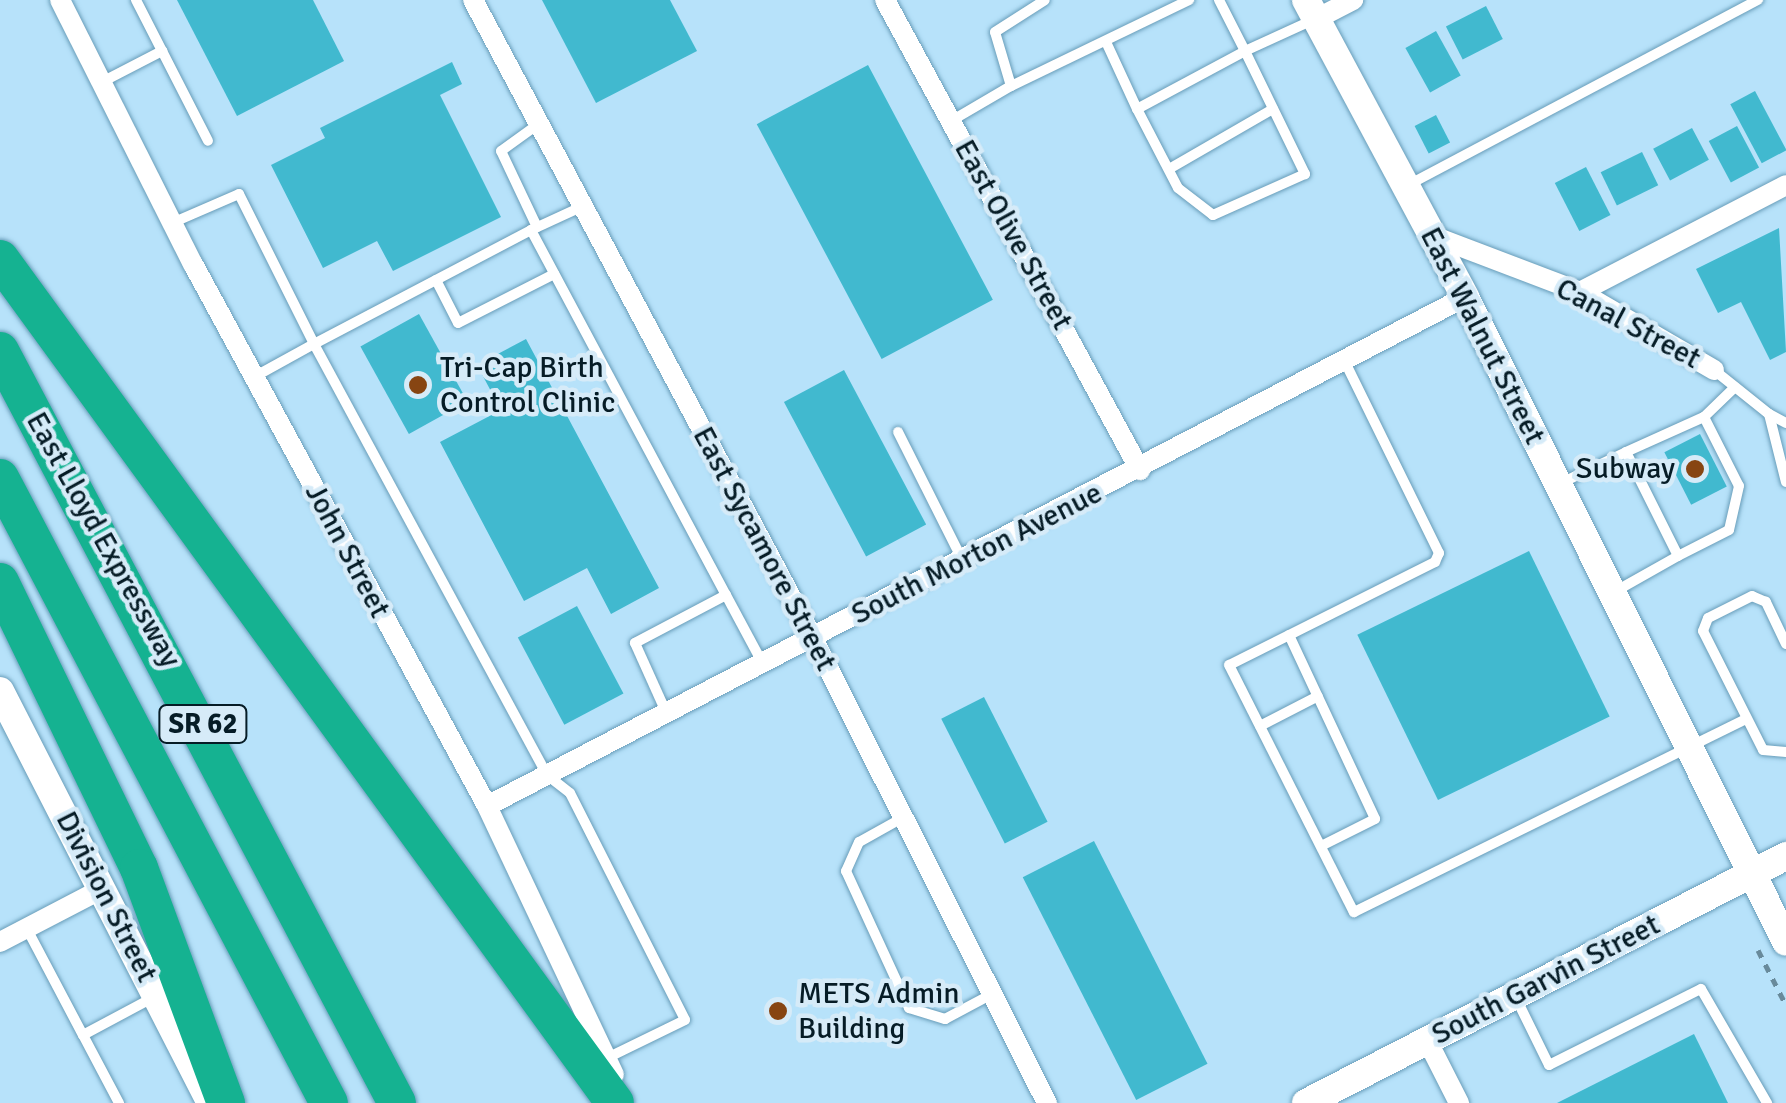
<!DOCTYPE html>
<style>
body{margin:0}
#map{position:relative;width:1786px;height:1103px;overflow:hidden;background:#b7e2fa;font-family:Signika,sans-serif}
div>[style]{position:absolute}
.building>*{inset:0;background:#41b9cf;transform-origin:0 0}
.path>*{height:5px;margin-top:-2.5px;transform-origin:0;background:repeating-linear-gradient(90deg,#688a9b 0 8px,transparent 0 16px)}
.roads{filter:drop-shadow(0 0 2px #689db9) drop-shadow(0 0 2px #689db9)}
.lane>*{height:10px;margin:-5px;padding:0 5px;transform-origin:5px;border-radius:5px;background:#fff}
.street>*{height:20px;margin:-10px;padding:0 10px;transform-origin:10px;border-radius:10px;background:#fff}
.secondary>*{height:28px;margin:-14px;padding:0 14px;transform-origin:14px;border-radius:14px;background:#fff}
.highway>*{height:38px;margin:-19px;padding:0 19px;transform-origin:19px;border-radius:19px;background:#15b291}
.dots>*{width:28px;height:28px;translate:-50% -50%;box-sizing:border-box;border:5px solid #d6ebf8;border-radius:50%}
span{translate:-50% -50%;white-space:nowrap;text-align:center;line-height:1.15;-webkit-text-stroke:9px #d6ebf8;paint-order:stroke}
.shield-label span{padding:2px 8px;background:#d6ebf8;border:2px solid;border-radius:8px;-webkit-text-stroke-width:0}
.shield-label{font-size:28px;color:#061c26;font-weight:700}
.street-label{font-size:30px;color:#061c26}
.poi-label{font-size:30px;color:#061c26}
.left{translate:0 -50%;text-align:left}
.right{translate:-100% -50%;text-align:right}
</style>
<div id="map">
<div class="building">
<div style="clip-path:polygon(177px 0,313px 0,344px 61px,237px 116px)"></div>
<div style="clip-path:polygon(542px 0,670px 0,697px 51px,596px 103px)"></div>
<div style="left:1486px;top:6px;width:37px;height:45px;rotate:63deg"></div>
<div style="left:1436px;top:31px;width:51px;height:35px;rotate:61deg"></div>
<div style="clip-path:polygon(452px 62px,462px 84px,440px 95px,501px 217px,393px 271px,377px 241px,323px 268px,271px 165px,325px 138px,320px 128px)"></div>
<div style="left:868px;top:65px;width:266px;height:126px;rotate:62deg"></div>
<div style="left:1755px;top:91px;width:67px;height:28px;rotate:62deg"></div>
<div style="left:1436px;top:115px;width:31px;height:24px;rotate:63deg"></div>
<div style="left:1737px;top:126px;width:47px;height:32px;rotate:62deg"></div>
<div style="left:1692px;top:128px;width:36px;height:44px;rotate:62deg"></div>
<div style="left:1642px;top:152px;width:37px;height:46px;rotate:64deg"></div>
<div style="left:1586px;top:167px;width:54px;height:35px;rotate:63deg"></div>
<div style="clip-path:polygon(1779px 228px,1786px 352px,1770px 360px,1741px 302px,1718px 313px,1696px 269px)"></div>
<div style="left:419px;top:314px;width:100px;height:67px;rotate:61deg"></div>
<div style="clip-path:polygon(526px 339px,659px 588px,611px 614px,587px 568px,524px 601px,440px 442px,501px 410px,477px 365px)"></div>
<div style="left:844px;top:370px;width:175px;height:68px;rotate:62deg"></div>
<div style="left:1700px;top:434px;width:59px;height:40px;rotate:63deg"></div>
<div style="left:1529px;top:551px;width:184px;height:191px;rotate:64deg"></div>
<div style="left:577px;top:606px;width:99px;height:67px;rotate:62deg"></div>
<div style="left:984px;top:697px;width:140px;height:48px;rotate:63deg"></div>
<div style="left:1094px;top:841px;width:250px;height:80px;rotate:63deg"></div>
<div style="clip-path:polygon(1694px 1034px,1728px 1103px,1557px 1103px)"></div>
</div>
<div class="path">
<div style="left:1758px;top:950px;width:62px;rotate:63deg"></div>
</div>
<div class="roads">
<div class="lane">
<div style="left:136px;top:0;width:158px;rotate:62.9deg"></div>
<div style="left:1219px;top:0;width:57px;rotate:63deg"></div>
<div style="left:1245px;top:51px;width:77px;rotate:-24.6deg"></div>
<div style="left:1107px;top:44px;width:72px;rotate:65.2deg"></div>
<div style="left:1137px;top:109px;width:123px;rotate:-28.2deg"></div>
<div style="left:1245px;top:51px;width:137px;rotate:64deg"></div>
<div style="left:1305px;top:174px;width:101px;rotate:156deg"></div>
<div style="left:1213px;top:215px;width:44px;rotate:-142.4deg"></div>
<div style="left:1178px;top:188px;width:89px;rotate:-117.4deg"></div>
<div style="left:102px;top:82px;width:68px;rotate:-27.3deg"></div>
<div style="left:1011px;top:86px;width:198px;rotate:-25.8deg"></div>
<div style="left:951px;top:121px;width:69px;rotate:-30.3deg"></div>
<div style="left:1011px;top:86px;width:56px;rotate:-106.5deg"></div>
<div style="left:995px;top:32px;width:59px;rotate:-32.6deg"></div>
<div style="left:1169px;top:169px;width:120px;rotate:-30deg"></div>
<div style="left:1410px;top:184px;width:394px;rotate:-27.9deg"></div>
<div style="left:581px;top:207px;width:55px;rotate:155.3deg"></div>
<div style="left:531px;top:230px;width:414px;rotate:61.9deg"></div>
<div style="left:726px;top:595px;width:103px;rotate:152.2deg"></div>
<div style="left:635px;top:643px;width:76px;rotate:65.8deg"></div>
<div style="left:172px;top:223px;width:73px;rotate:-23.4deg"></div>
<div style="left:239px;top:194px;width:168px;rotate:63.4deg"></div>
<div style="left:314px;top:344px;width:245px;rotate:-27.7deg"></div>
<div style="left:537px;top:227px;width:84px;rotate:-115.3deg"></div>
<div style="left:501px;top:151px;width:44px;rotate:-35.8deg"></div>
<div style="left:436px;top:280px;width:48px;rotate:62.9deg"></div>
<div style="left:458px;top:323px;width:108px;rotate:-27deg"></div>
<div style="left:1345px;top:362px;width:213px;rotate:63.8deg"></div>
<div style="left:1439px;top:553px;width:10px;rotate:114deg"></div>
<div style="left:1435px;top:562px;width:230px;rotate:153.4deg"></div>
<div style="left:1229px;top:665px;width:277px;rotate:63.2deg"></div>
<div style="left:1354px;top:912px;width:437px;rotate:-26.2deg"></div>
<div style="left:1714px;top:370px;width:70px;rotate:38.7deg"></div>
<div style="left:1769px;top:414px;width:70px;rotate:76deg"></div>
<div style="left:254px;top:377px;width:68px;rotate:-28.8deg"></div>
<div style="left:314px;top:344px;width:490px;rotate:61.6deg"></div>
<div style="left:547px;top:775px;width:29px;rotate:38deg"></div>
<div style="left:570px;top:793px;width:254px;rotate:63.1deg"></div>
<div style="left:685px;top:1020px;width:89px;rotate:154deg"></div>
<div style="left:1769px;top:414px;width:19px;rotate:28deg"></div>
<div style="left:1704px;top:417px;width:43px;rotate:-44.1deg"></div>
<div style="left:898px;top:432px;width:142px;rotate:63.3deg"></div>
<div style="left:1626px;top:452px;width:85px;rotate:-24.2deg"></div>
<div style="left:1704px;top:417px;width:77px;rotate:63.1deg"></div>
<div style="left:1739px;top:486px;width:45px;rotate:102.8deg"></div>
<div style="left:1729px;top:530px;width:57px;rotate:153deg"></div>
<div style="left:1559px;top:484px;width:74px;rotate:-25.5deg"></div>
<div style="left:1626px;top:452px;width:116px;rotate:63.4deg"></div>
<div style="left:1678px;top:556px;width:71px;rotate:150.6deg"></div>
<div style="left:726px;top:595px;width:78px;rotate:61.8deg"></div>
<div style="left:1289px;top:635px;width:203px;rotate:64.9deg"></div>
<div style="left:1375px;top:819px;width:60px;rotate:153.4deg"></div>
<div style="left:1786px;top:644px;width:47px;rotate:-115.5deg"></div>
<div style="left:1766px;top:602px;width:15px;rotate:-157deg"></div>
<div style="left:1752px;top:596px;width:49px;rotate:153.4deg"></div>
<div style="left:1708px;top:618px;width:14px;rotate:111deg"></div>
<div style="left:1703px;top:631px;width:133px;rotate:63.2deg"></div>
<div style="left:1763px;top:750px;width:23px;rotate:5deg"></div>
<div style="left:1260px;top:726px;width:65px;rotate:-27.3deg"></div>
<div style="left:904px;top:817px;width:51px;rotate:150.9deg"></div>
<div style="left:859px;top:842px;width:32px;rotate:114deg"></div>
<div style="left:846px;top:871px;width:151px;rotate:65.3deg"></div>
<div style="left:909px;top:1008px;width:38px;rotate:17deg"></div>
<div style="left:945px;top:1019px;width:53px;rotate:-28deg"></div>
<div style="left:27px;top:929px;width:120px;rotate:62.2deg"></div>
<div style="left:83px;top:1035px;width:83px;rotate:-28.1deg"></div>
<div style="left:1515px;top:996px;width:77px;rotate:63.8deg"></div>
<div style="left:1549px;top:1065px;width:170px;rotate:-26.6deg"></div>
<div style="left:1701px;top:989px;width:132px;rotate:59.9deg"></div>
<div style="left:83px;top:1035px;width:77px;rotate:62.1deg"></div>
</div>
<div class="street">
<div style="left:60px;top:0;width:296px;rotate:63.3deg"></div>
<div style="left:193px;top:264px;width:617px;rotate:61.52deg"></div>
<div style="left:487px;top:806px;width:297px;rotate:64.7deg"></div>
<div style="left:473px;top:0;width:723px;rotate:61.95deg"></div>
<div style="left:813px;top:638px;width:521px;rotate:63.29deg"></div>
<div style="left:885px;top:0;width:535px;rotate:61.52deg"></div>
<div style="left:1316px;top:19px;width:42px;rotate:-27.2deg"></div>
<div style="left:1430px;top:235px;width:160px;rotate:20.8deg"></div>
<div style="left:1580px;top:292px;width:155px;rotate:30.2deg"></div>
<div style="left:1580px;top:292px;width:232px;rotate:-27.4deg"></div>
<div style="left:487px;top:806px;width:1103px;rotate:-27.49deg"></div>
<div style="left:0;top:942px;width:115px;rotate:-27.5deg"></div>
<div style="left:1427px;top:1040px;width:71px;rotate:63.1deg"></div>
</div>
<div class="secondary">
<div style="left:1306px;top:0;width:337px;rotate:61.8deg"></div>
<div style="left:1465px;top:297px;width:720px;rotate:63.54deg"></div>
<div style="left:0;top:691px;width:458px;rotate:62.9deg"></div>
<div style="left:1306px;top:1103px;width:540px;rotate:-27.23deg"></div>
</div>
<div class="highway">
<div style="left:0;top:259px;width:1044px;rotate:53.92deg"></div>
<div style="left:0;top:351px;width:850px;rotate:62.17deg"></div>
<div style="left:0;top:478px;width:706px;rotate:62.24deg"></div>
<div style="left:0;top:582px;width:318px;rotate:64.1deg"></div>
<div style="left:139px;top:868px;width:251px;rotate:69.7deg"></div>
</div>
</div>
<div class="dots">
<div style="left:418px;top:385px;background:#874512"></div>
<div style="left:1695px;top:469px;background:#874512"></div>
<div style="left:778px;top:1011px;background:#874512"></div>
</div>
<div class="shield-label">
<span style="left:203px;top:724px">SR 62</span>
</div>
<div class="street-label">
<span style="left:1013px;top:235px;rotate:61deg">East Olive Street</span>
<span style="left:1628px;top:324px;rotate:28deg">Canal Street</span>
<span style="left:1482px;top:336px;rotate:63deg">East Walnut Street</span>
<span style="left:103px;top:540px;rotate:61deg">East Lloyd Expressway</span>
<span style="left:764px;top:549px;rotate:62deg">East Sycamore Street</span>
<span style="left:347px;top:551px;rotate:62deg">John Street</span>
<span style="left:977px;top:554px;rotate:-27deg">South Morton Avenue</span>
<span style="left:106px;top:897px;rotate:63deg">Division Street</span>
<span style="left:1546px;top:980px;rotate:-27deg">South Garvin Street</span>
</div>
<div class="poi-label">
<span class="left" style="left:440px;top:385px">Tri-Cap Birth<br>Control Clinic</span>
<span class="right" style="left:1675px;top:469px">Subway</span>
<span class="left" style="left:798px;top:1011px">METS Admin<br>Building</span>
</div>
</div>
